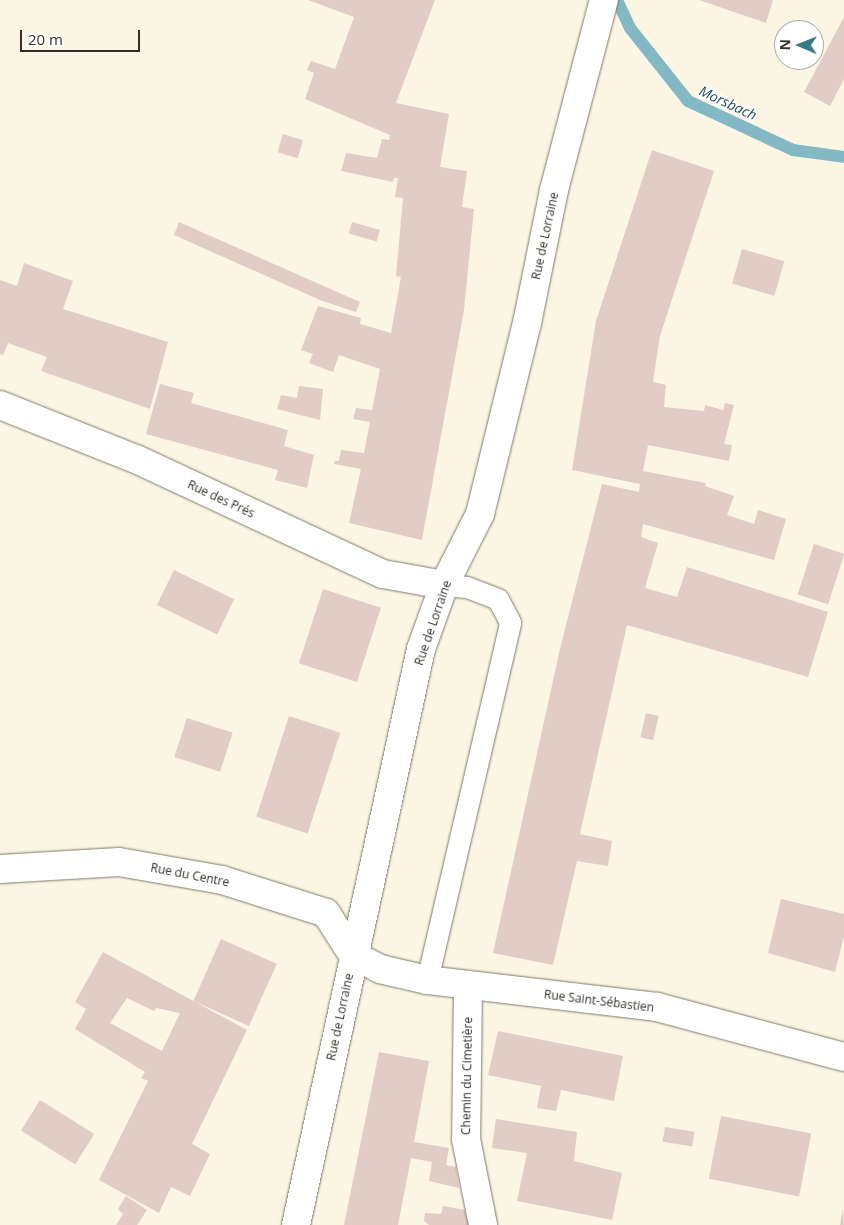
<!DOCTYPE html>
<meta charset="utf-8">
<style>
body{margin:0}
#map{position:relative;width:844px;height:1225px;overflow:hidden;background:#faf6e3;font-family:"Open Sans",sans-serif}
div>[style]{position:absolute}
.stream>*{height:12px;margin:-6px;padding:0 6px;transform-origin:6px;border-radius:6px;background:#82b9c5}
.building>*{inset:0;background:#e2ccc6;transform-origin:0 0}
.roads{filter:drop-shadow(0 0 1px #7e7a69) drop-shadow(0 0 1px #7e7a69)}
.service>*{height:21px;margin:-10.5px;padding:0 10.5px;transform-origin:10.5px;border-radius:10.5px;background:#fff}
.minor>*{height:28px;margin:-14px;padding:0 14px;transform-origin:14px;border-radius:14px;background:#fff}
span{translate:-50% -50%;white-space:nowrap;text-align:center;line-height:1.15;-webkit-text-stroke:4px #fff;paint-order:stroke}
.street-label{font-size:12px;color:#312f28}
.water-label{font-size:14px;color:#1a4a54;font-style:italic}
.north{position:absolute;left:774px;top:20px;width:50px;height:50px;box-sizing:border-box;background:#fff;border:1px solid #adaca9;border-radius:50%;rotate:271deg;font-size:14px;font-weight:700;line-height:20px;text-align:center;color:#312f28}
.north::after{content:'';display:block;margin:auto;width:18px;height:22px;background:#367a89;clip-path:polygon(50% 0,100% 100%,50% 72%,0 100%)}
.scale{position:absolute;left:20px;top:30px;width:120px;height:22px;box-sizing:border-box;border:2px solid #312f28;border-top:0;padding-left:6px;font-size:15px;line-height:18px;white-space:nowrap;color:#312f28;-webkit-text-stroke:4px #fff;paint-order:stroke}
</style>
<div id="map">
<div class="stream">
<div style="left:617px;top:0;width:31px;rotate:65deg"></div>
<div style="left:630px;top:28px;width:93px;rotate:51.5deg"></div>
<div style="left:688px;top:101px;width:116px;rotate:25deg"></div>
<div style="left:793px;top:150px;width:51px;rotate:7.8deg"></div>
</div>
<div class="building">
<div style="clip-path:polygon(308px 0,435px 0,396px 103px,449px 114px,440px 167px,467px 171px,462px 207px,474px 209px,464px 310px,422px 540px,349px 523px,361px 469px,334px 464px,335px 461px,339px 461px,341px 450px,364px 453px,370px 422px,353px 419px,356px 408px,372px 410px,380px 369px,339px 355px,333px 372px,309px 363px,313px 354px,301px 350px,318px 306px,361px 318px,360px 324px,391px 333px,401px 277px,396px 276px,403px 198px,395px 197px,398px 178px,394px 178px,393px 182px,341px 171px,346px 153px,377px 158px,382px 139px,389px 140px,390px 135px,305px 99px,314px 73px,307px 70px,311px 61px,335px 69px,354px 17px)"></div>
<div style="clip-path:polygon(699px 0,773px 0,766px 23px)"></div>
<div style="clip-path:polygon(844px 17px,844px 79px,830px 106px,804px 92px)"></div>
<div style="left:283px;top:134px;width:21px;height:19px;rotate:17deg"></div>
<div style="clip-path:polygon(652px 150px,714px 171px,660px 336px,653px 382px,666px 385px,664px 407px,704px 411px,705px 405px,723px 410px,725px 403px,734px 405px,724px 444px,732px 445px,729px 461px,648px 445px,643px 471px,706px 483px,705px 486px,734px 496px,727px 515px,754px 524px,758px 510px,786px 519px,774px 560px,643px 524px,641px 537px,658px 543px,645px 588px,677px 597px,687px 567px,828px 612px,808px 677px,627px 625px,580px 834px,612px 841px,608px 866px,577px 861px,553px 965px,493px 953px,560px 649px,602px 484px,639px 492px,640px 484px,572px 470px,596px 321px)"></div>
<div style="clip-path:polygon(179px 222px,360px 302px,356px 312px,320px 300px,174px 235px)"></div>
<div style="left:352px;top:222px;width:29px;height:12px;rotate:16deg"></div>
<div style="left:742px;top:249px;width:44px;height:36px;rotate:16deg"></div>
<div style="clip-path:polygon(24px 263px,73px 281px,63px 309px,168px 342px,150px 409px,41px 371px,47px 357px,8px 343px,3px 355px,0 354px,0 280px,17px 286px)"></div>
<div style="clip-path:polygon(160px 384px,194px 393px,191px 403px,288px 430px,284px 446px,314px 455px,307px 488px,275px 480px,278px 470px,146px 434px)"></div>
<div style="clip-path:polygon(299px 386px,323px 389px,320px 420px,277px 409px,281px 395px,297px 398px)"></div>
<div style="left:814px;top:544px;width:32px;height:53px;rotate:18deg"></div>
<div style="left:174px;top:570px;width:67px;height:39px;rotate:26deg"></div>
<div style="left:323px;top:589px;width:61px;height:78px;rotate:18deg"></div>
<div style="left:646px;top:713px;width:13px;height:25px;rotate:13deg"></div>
<div style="left:289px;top:716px;width:54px;height:106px;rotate:18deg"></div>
<div style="left:187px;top:718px;width:48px;height:41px;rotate:18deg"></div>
<div style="clip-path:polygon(781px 899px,844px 914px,844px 936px,835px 972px,768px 953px)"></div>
<div style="left:221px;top:939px;width:61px;height:68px;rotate:24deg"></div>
<div style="clip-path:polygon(evenodd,103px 952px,247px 1030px,192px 1144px,210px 1154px,190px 1196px,171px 1187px,159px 1213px,99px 1180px,148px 1081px,141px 1078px,145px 1072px,75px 1029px,86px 1009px,75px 1002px,103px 952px,127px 998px,154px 1011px,156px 1008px,180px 1013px,162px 1051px,110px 1023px,127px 998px)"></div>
<div style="clip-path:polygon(498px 1031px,623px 1056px,614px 1101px,561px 1090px,556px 1111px,537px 1108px,541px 1086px,488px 1075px)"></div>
<div style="clip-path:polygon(379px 1052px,429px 1061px,414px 1142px,449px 1148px,446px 1165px,456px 1167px,459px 1188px,429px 1181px,432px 1162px,411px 1158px,398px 1225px,344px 1225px)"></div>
<div style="left:40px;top:1100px;width:64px;height:36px;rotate:32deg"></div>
<div style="left:721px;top:1116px;width:92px;height:64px;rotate:11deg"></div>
<div style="clip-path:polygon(496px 1119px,577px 1132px,574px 1161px,622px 1173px,612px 1220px,517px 1201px,527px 1153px,492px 1148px)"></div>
<div style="left:665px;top:1127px;width:30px;height:15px;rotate:9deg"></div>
<div style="clip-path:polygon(126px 1196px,147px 1210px,137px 1225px,116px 1225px,123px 1214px,118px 1209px)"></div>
<div style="clip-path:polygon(443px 1206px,465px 1210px,470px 1225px,429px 1225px,424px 1221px,425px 1213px,441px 1214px)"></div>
<div style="clip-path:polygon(843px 1208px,844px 1225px,840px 1225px)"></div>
</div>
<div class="roads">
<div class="service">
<div style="left:427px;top:980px;width:367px;rotate:-76.9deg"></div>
<div style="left:510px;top:622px;width:26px;rotate:-118deg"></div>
<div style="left:498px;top:599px;width:34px;rotate:-159deg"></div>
<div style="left:466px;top:587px;width:22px;rotate:-175deg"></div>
</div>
<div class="minor">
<div style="left:0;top:405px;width:146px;rotate:21.7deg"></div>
<div style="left:136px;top:459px;width:272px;rotate:25deg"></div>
<div style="left:383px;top:574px;width:62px;rotate:10.2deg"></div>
<div style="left:0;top:869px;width:119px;rotate:-3.4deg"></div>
<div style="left:119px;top:862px;width:105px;rotate:9.9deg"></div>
<div style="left:222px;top:880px;width:109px;rotate:17.6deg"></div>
<div style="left:326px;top:913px;width:50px;rotate:57.3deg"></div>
<div style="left:353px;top:955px;width:30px;rotate:27deg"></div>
<div style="left:380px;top:969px;width:48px;rotate:13.2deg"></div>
<div style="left:427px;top:980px;width:232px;rotate:6.7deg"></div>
<div style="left:657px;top:1007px;width:194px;rotate:15deg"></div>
<div style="left:468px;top:986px;width:153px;rotate:90.7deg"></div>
<div style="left:466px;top:1139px;width:88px;rotate:78.8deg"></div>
<div style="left:296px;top:1225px;width:589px;rotate:-77.76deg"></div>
<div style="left:421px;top:649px;width:68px;rotate:-70.2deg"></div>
<div style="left:444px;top:585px;width:80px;rotate:-63.1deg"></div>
<div style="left:480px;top:514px;width:197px;rotate:-76.2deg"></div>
<div style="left:527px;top:323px;width:136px;rotate:-78.5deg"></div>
<div style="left:554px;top:190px;width:196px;rotate:-75.3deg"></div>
</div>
</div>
<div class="street-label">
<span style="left:545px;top:236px;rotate:-78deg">Rue de Lorraine</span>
<span style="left:221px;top:499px;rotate:25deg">Rue des Prés</span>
<span style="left:433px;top:623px;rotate:-71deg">Rue de Lorraine</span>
<span style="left:190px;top:875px;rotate:11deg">Rue du Centre</span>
<span style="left:599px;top:1001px;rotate:7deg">Rue Saint-Sébastien</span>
<span style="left:340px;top:1017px;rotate:-78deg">Rue de Lorraine</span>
<span style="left:467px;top:1076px;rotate:-89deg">Chemin du Cimetière</span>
</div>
<div class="water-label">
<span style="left:728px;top:103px;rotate:25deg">Morsbach</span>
</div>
<div class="north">N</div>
<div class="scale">20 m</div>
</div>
